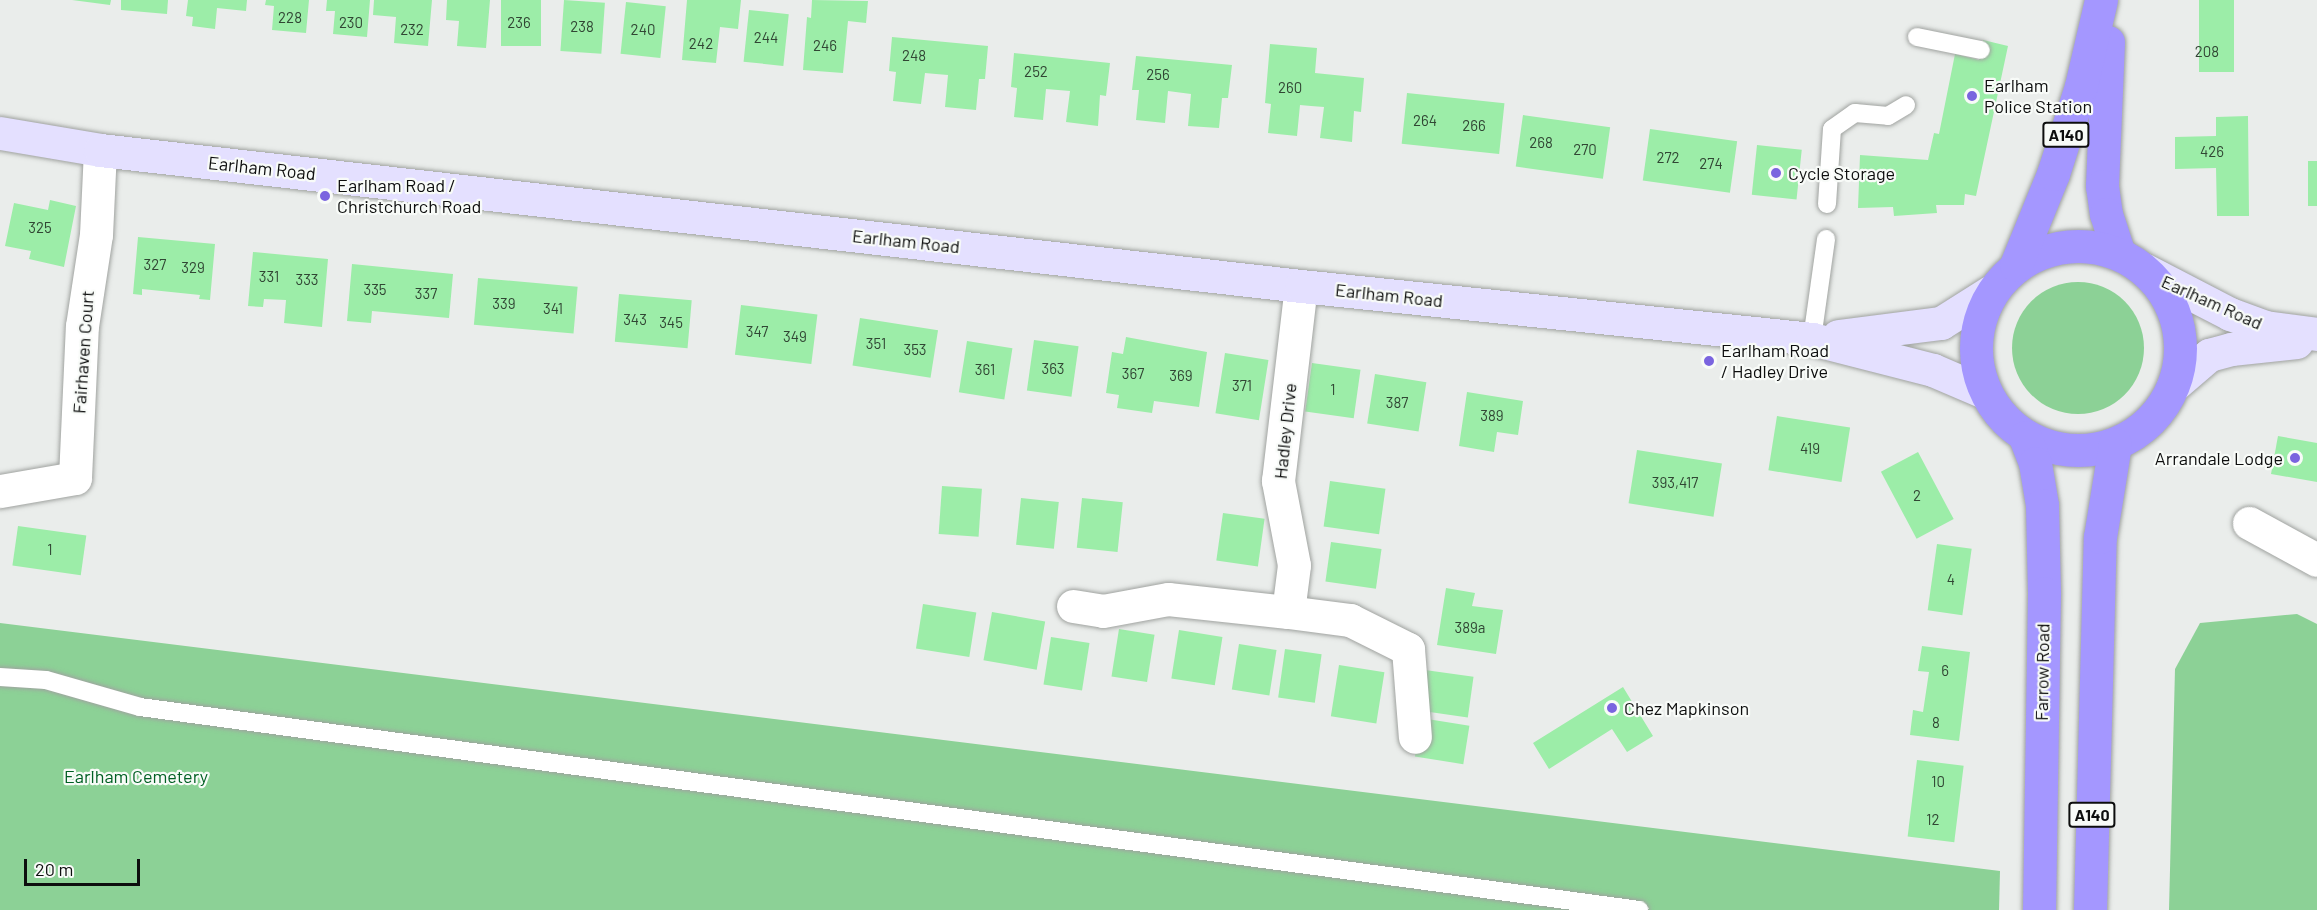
<!DOCTYPE html>
<style>
body{margin:0}
#map{position:relative;width:2317px;height:910px;overflow:hidden;background:#eaedeb;font-family:Barlow,sans-serif}
div>[style]{position:absolute}
.green>*{inset:0;background:#8cd196}
.round{border-radius:50%}
.building>*{inset:0;background:#9ceda8;transform-origin:0 0}
.roads{filter:drop-shadow(0 0 2px #a0a3a0) drop-shadow(0 0 2px #a0a3a0)}
.lane>*{height:18px;margin:-9px;padding:0 9px;transform-origin:9px;border-radius:9px;background:#fff}
.street>*{height:33px;margin:-16.5px;padding:0 16.5px;transform-origin:16.5px;border-radius:16.5px;background:#fff}
.secondary>*{height:33px;margin:-16.5px;padding:0 16.5px;transform-origin:16.5px;border-radius:16.5px;background:#e4e0ff}
.highway>*{height:33px;margin:-16.5px;padding:0 16.5px;transform-origin:16.5px;border-radius:16.5px;background:#a497ff}
.highway>.ring{margin:-16.5px;padding:0;box-sizing:content-box;background:none;border:33px solid #a497ff;border-radius:50%}
.dots>*{width:16px;height:16px;translate:-50% -50%;box-sizing:border-box;border:3px solid #f8fbf8;border-radius:50%}
span{translate:-50% -50%;white-space:nowrap;text-align:center;line-height:1.15;-webkit-text-stroke:4.5px #f8fbf8;paint-order:stroke}
.number-label{font-size:15px;color:#314634}
.number-label span{-webkit-text-stroke-width:0}
.shield-label span{padding:2px 4px;background:#f8fbf8;border:2px solid;border-radius:4px;-webkit-text-stroke-width:0}
.shield-label{font-size:16px;color:#0d0e0e;font-weight:700}
.poi-label{font-size:18px;color:#0d0e0e}
.left{translate:0 -50%;text-align:left}
.right{translate:-100% -50%;text-align:right}
.street-label{font-size:18px;color:#0d0e0e}
.park-label{font-size:18px;color:#005f23}
.scale{position:absolute;left:24px;top:859px;width:116px;height:27px;box-sizing:border-box;border:3px solid #0d0e0e;border-top:0;padding-left:8px;font-size:18px;line-height:21px;white-space:nowrap;color:#0d0e0e;-webkit-text-stroke:4px #f8fbf8;paint-order:stroke}
</style>
<div id="map">
<div class="green">
<div class="round" style="left:2012px;top:282px;width:132px;height:132px"></div>
<div style="clip-path:polygon(2297px 614px,2317px 624px,2317px 910px,2169px 910px,2175px 669px,2200px 623px)"></div>
<div style="clip-path:polygon(0 623px,2000px 871px,1999px 910px,0 910px)"></div>
</div>
<div class="building">
<div style="clip-path:polygon(72px 0,111px 0,110px 5px)"></div>
<div style="clip-path:polygon(121px 0,168px 0,167px 14px,121px 10px)"></div>
<div style="clip-path:polygon(188px 0,247px 0,246px 11px,217px 8px,215px 29px,192px 26px,193px 17px,186px 16px)"></div>
<div style="clip-path:polygon(266px 0,309px 0,306px 33px,272px 30px,274px 6px,265px 5px)"></div>
<div style="clip-path:polygon(327px 0,370px 0,367px 37px,333px 34px,335px 11px,326px 11px)"></div>
<div style="clip-path:polygon(374px 0,432px 0,428px 46px,394px 43px,396px 17px,373px 15px)"></div>
<div style="clip-path:polygon(447px 0,490px 0,486px 48px,457px 46px,459px 21px,446px 20px)"></div>
<div style="left:501px;top:0;width:40px;height:46px"></div>
<div style="left:564px;top:0;width:41px;height:51px;rotate:4deg"></div>
<div style="clip-path:polygon(687px 0,741px 0,738px 29px,720px 27px,716px 63px,682px 60px)"></div>
<div style="clip-path:polygon(812px 0,868px 1px,866px 23px,848px 21px,843px 73px,803px 70px,807px 17px,811px 18px)"></div>
<div style="left:2199px;top:0;width:35px;height:72px"></div>
<div style="left:626px;top:2px;width:40px;height:52px;rotate:6deg"></div>
<div style="left:749px;top:10px;width:40px;height:52px;rotate:6deg"></div>
<div style="clip-path:polygon(892px 37px,988px 46px,985px 79px,979px 79px,976px 110px,945px 107px,948px 75px,936px 74px,925px 73px,921px 104px,893px 101px,896px 72px,889px 71px)"></div>
<div style="clip-path:polygon(1983px 40px,2008px 46px,1976px 196px,1965px 194px,1964px 205px,1936px 205px,1937px 213px,1894px 216px,1893px 207px,1858px 208px,1860px 155px,1928px 160px,1934px 133px,1939px 134px,1955px 54px,1979px 60px)"></div>
<div style="clip-path:polygon(1270px 44px,1317px 48px,1315px 73px,1364px 78px,1361px 112px,1354px 111px,1352px 142px,1320px 138px,1324px 107px,1311px 106px,1300px 105px,1297px 136px,1268px 133px,1271px 104px,1265px 103px)"></div>
<div style="clip-path:polygon(1014px 53px,1110px 63px,1106px 96px,1100px 95px,1098px 126px,1066px 122px,1070px 91px,1046px 89px,1043px 120px,1014px 117px,1017px 88px,1011px 87px)"></div>
<div style="clip-path:polygon(1136px 56px,1232px 65px,1228px 98px,1222px 98px,1219px 128px,1188px 126px,1191px 94px,1168px 91px,1165px 123px,1136px 120px,1139px 90px,1132px 90px)"></div>
<div style="left:1407px;top:93px;width:98px;height:51px;rotate:6deg"></div>
<div style="left:1523px;top:115px;width:88px;height:52px;rotate:8deg"></div>
<div style="clip-path:polygon(2248px 116px,2249px 216px,2217px 216px,2216px 168px,2175px 169px,2175px 137px,2216px 136px,2216px 117px)"></div>
<div style="left:1650px;top:129px;width:88px;height:52px;rotate:8deg"></div>
<div style="left:1757px;top:145px;width:45px;height:50px;rotate:6deg"></div>
<div style="left:2317px;top:161px;width:45px;height:9px;rotate:90deg"></div>
<div style="clip-path:polygon(50px 200px,76px 206px,64px 267px,29px 259px,31px 251px,5px 246px,14px 203px,48px 210px)"></div>
<div style="clip-path:polygon(138px 237px,215px 244px,210px 300px,199px 299px,200px 295px,142px 289px,142px 295px,133px 294px)"></div>
<div style="clip-path:polygon(253px 252px,328px 259px,322px 327px,284px 323px,286px 300px,264px 299px,263px 307px,248px 306px)"></div>
<div style="clip-path:polygon(352px 264px,453px 274px,449px 318px,372px 311px,371px 323px,347px 321px)"></div>
<div style="left:478px;top:278px;width:100px;height:47px;rotate:5deg"></div>
<div style="left:619px;top:294px;width:73px;height:48px;rotate:5deg"></div>
<div style="left:741px;top:305px;width:77px;height:50px;rotate:7deg"></div>
<div style="left:860px;top:318px;width:79px;height:48px;rotate:9deg"></div>
<div style="clip-path:polygon(1126px 337px,1207px 352px,1199px 407px,1154px 401px,1152px 413px,1117px 408px,1119px 395px,1106px 393px,1112px 352px,1123px 354px)"></div>
<div style="left:1034px;top:340px;width:45px;height:51px;rotate:8deg"></div>
<div style="left:967px;top:341px;width:46px;height:52px;rotate:9deg"></div>
<div style="left:1225px;top:353px;width:44px;height:61px;rotate:9deg"></div>
<div style="left:1312px;top:363px;width:49px;height:49px;rotate:8deg"></div>
<div style="left:1375px;top:374px;width:52px;height:50px;rotate:9deg"></div>
<div style="clip-path:polygon(1467px 392px,1523px 401px,1518px 435px,1497px 432px,1494px 452px,1459px 446px)"></div>
<div style="left:1777px;top:416px;width:74px;height:55px;rotate:9deg"></div>
<div style="clip-path:polygon(2278px 436px,2317px 443px,2317px 482px,2271px 474px)"></div>
<div style="left:1637px;top:450px;width:86px;height:54px;rotate:9deg"></div>
<div style="left:1918px;top:452px;width:76px;height:42px;rotate:62deg"></div>
<div style="left:1330px;top:481px;width:56px;height:46px;rotate:8deg"></div>
<div style="left:942px;top:486px;width:40px;height:48px;rotate:4deg"></div>
<div style="left:1021px;top:498px;width:38px;height:47px;rotate:6deg"></div>
<div style="left:1082px;top:498px;width:41px;height:50px;rotate:6deg"></div>
<div style="left:1223px;top:513px;width:42px;height:48px;rotate:8deg"></div>
<div style="left:18px;top:526px;width:69px;height:40px;rotate:8deg"></div>
<div style="left:1331px;top:542px;width:51px;height:40px;rotate:8deg"></div>
<div style="left:1937px;top:544px;width:35px;height:67px;rotate:8deg"></div>
<div style="clip-path:polygon(1446px 588px,1475px 593px,1472px 606px,1503px 610px,1496px 654px,1437px 645px)"></div>
<div style="left:923px;top:604px;width:54px;height:45px;rotate:9deg"></div>
<div style="left:992px;top:612px;width:54px;height:49px;rotate:10deg"></div>
<div style="left:1119px;top:629px;width:36px;height:48px;rotate:9deg"></div>
<div style="left:1179px;top:630px;width:44px;height:49px;rotate:9deg"></div>
<div style="left:1051px;top:637px;width:39px;height:48px;rotate:9deg"></div>
<div style="left:1239px;top:644px;width:38px;height:46px;rotate:9deg"></div>
<div style="clip-path:polygon(1922px 646px,1970px 652px,1959px 741px,1910px 735px,1913px 710px,1923px 712px,1929px 672px,1918px 671px)"></div>
<div style="left:1285px;top:649px;width:37px;height:49px;rotate:8deg"></div>
<div style="left:1339px;top:665px;width:46px;height:52px;rotate:9deg"></div>
<div style="left:1425px;top:670px;width:49px;height:41px;rotate:8deg"></div>
<div style="clip-path:polygon(1623px 687px,1653px 736px,1627px 752px,1612px 729px,1549px 769px,1533px 743px)"></div>
<div style="left:1421px;top:718px;width:49px;height:39px;rotate:9deg"></div>
<div style="left:1917px;top:760px;width:47px;height:77px;rotate:7deg"></div>
</div>
<div class="roads">
<div class="lane">
<div style="left:1917px;top:37px;width:65px;rotate:11.5deg"></div>
<div style="left:1827px;top:204px;width:75px;rotate:-86.2deg"></div>
<div style="left:1832px;top:129px;width:28px;rotate:-35deg"></div>
<div style="left:1855px;top:113px;width:33px;rotate:5deg"></div>
<div style="left:1888px;top:116px;width:21px;rotate:-31deg"></div>
<div style="left:1812px;top:339px;width:101px;rotate:-82deg"></div>
<div style="left:0;top:677px;width:46px;rotate:3.7deg"></div>
<div style="left:46px;top:680px;width:98px;rotate:16deg"></div>
<div style="left:140px;top:707px;width:1513px;rotate:7.71deg"></div>
</div>
<div class="street">
<div style="left:0;top:491px;width:76px;rotate:-9.8deg"></div>
<div style="left:75px;top:478px;width:152px;rotate:-87.4deg"></div>
<div style="left:82px;top:326px;width:92px;rotate:-81.3deg"></div>
<div style="left:96px;top:235px;width:85px;rotate:-87.3deg"></div>
<div style="left:2249px;top:523px;width:77px;rotate:28.6deg"></div>
<div style="left:1073px;top:606px;width:30px;rotate:9deg"></div>
<div style="left:1103px;top:611px;width:66px;rotate:-10.5deg"></div>
<div style="left:1168px;top:599px;width:121px;rotate:6.2deg"></div>
<div style="left:1288px;top:612px;width:47px;rotate:-82.7deg"></div>
<div style="left:1294px;top:565px;width:86px;rotate:-100.8deg"></div>
<div style="left:1278px;top:481px;width:196px;rotate:-83.3deg"></div>
<div style="left:1288px;top:612px;width:63px;rotate:7.4deg"></div>
<div style="left:1350px;top:620px;width:65px;rotate:26.6deg"></div>
<div style="left:1408px;top:649px;width:88px;rotate:85.5deg"></div>
</div>
<div class="secondary">
<div style="left:0;top:133px;width:101px;rotate:9.6deg"></div>
<div style="left:100px;top:150px;width:1209px;rotate:6.46deg"></div>
<div style="left:1301px;top:286px;width:514px;rotate:5.92deg"></div>
<div style="left:1812px;top:339px;width:125px;rotate:14.4deg"></div>
<div style="left:1933px;top:370px;width:56px;rotate:23.3deg"></div>
<div style="left:2145px;top:270px;width:96px;rotate:27.4deg"></div>
<div style="left:2230px;top:314px;width:37px;rotate:20deg"></div>
<div style="left:2265px;top:327px;width:52px;rotate:7.7deg"></div>
<div style="left:1838px;top:336px;width:104px;rotate:-7.2deg"></div>
<div style="left:1941px;top:323px;width:58px;rotate:-32.3deg"></div>
<div style="left:2173px;top:386px;width:48px;rotate:-40.7deg"></div>
<div style="left:2209px;top:355px;width:23px;rotate:-15deg"></div>
<div style="left:2231px;top:349px;width:66px;rotate:-6.1deg"></div>
</div>
<div class="highway">
<div style="left:2108px;top:42px;width:144px;rotate:92.4deg"></div>
<div style="left:2102px;top:186px;width:28px;rotate:82deg"></div>
<div style="left:2106px;top:214px;width:42px;rotate:72deg"></div>
<div class="ring" style="left:1976px;top:246px;width:171px;height:171px"></div>
<div style="left:2016px;top:265px;width:98px;rotate:-67.9deg"></div>
<div style="left:2053px;top:174px;width:92px;rotate:-72.3deg"></div>
<div style="left:2081px;top:86px;width:88px;rotate:-76.9deg"></div>
<div style="left:2025px;top:437px;width:28px;rotate:69deg"></div>
<div style="left:2035px;top:463px;width:43px;rotate:80.5deg"></div>
<div style="left:2042px;top:505px;width:88px;rotate:88.7deg"></div>
<div style="left:2044px;top:593px;width:317px;rotate:90.9deg"></div>
<div style="left:2090px;top:910px;width:373px;rotate:-88.5deg"></div>
<div style="left:2100px;top:537px;width:94px;rotate:-80.8deg"></div>
</div>
</div>
<div class="dots">
<div style="left:1972px;top:96px;background:#7a64df"></div>
<div style="left:1776px;top:173px;background:#7a64df"></div>
<div style="left:325px;top:196px;background:#7a64df"></div>
<div style="left:1709px;top:361px;background:#7a64df"></div>
<div style="left:2295px;top:458px;background:#7a64df"></div>
<div style="left:1612px;top:708px;background:#7a64df"></div>
</div>
<div class="number-label">
<span style="left:290px;top:18px">228</span>
<span style="left:351px;top:23px">230</span>
<span style="left:519px;top:23px">236</span>
<span style="left:582px;top:27px">238</span>
<span style="left:412px;top:30px">232</span>
<span style="left:643px;top:30px">240</span>
<span style="left:766px;top:38px">244</span>
<span style="left:701px;top:44px">242</span>
<span style="left:825px;top:46px">246</span>
<span style="left:2207px;top:52px">208</span>
<span style="left:914px;top:56px">248</span>
<span style="left:1036px;top:72px">252</span>
<span style="left:1158px;top:75px">256</span>
<span style="left:1290px;top:88px">260</span>
<span style="left:1425px;top:121px">264</span>
<span style="left:1474px;top:126px">266</span>
<span style="left:1541px;top:143px">268</span>
<span style="left:1585px;top:150px">270</span>
<span style="left:2212px;top:152px">426</span>
<span style="left:1668px;top:158px">272</span>
<span style="left:1711px;top:164px">274</span>
<span style="left:40px;top:228px">325</span>
<span style="left:155px;top:265px">327</span>
<span style="left:193px;top:268px">329</span>
<span style="left:269px;top:277px">331</span>
<span style="left:307px;top:280px">333</span>
<span style="left:375px;top:290px">335</span>
<span style="left:426px;top:294px">337</span>
<span style="left:504px;top:304px">339</span>
<span style="left:553px;top:309px">341</span>
<span style="left:635px;top:320px">343</span>
<span style="left:671px;top:323px">345</span>
<span style="left:757px;top:332px">347</span>
<span style="left:795px;top:337px">349</span>
<span style="left:876px;top:344px">351</span>
<span style="left:915px;top:350px">353</span>
<span style="left:1053px;top:369px">363</span>
<span style="left:985px;top:370px">361</span>
<span style="left:1133px;top:374px">367</span>
<span style="left:1181px;top:376px">369</span>
<span style="left:1242px;top:386px">371</span>
<span style="left:1333px;top:390px">1</span>
<span style="left:1397px;top:403px">387</span>
<span style="left:1492px;top:416px">389</span>
<span style="left:1810px;top:449px">419</span>
<span style="left:1675px;top:483px">393,417</span>
<span style="left:1917px;top:496px">2</span>
<span style="left:50px;top:550px">1</span>
<span style="left:1951px;top:580px">4</span>
<span style="left:1470px;top:628px">389a</span>
<span style="left:1945px;top:671px">6</span>
<span style="left:1936px;top:723px">8</span>
<span style="left:1938px;top:782px">10</span>
<span style="left:1933px;top:820px">12</span>
</div>
<div class="shield-label">
<span style="left:2066px;top:135px">A140</span>
<span style="left:2092px;top:815px">A140</span>
</div>
<div class="poi-label">
<span class="left" style="left:1984px;top:96px">Earlham<br>Police Station</span>
<span class="left" style="left:1788px;top:173px">Cycle Storage</span>
<span class="left" style="left:337px;top:196px">Earlham Road /<br>Christchurch Road</span>
<span class="left" style="left:1721px;top:361px">Earlham Road<br>/ Hadley Drive</span>
<span class="right" style="left:2283px;top:458px">Arrandale Lodge</span>
<span class="left" style="left:1624px;top:708px">Chez Mapkinson</span>
</div>
<div class="street-label">
<span style="left:262px;top:168px;rotate:6deg">Earlham Road</span>
<span style="left:906px;top:241px;rotate:6deg">Earlham Road</span>
<span style="left:1389px;top:295px;rotate:6deg">Earlham Road</span>
<span style="left:2212px;top:302px;rotate:24deg">Earlham Road</span>
<span style="left:83px;top:352px;rotate:-86deg">Fairhaven Court</span>
<span style="left:1285px;top:431px;rotate:-84deg">Hadley Drive</span>
<span style="left:2042px;top:672px;rotate:-89deg">Farrow Road</span>
</div>
<div class="park-label">
<span style="left:136px;top:776px">Earlham Cemetery</span>
</div>
<div class="scale">20 m</div>
</div>
